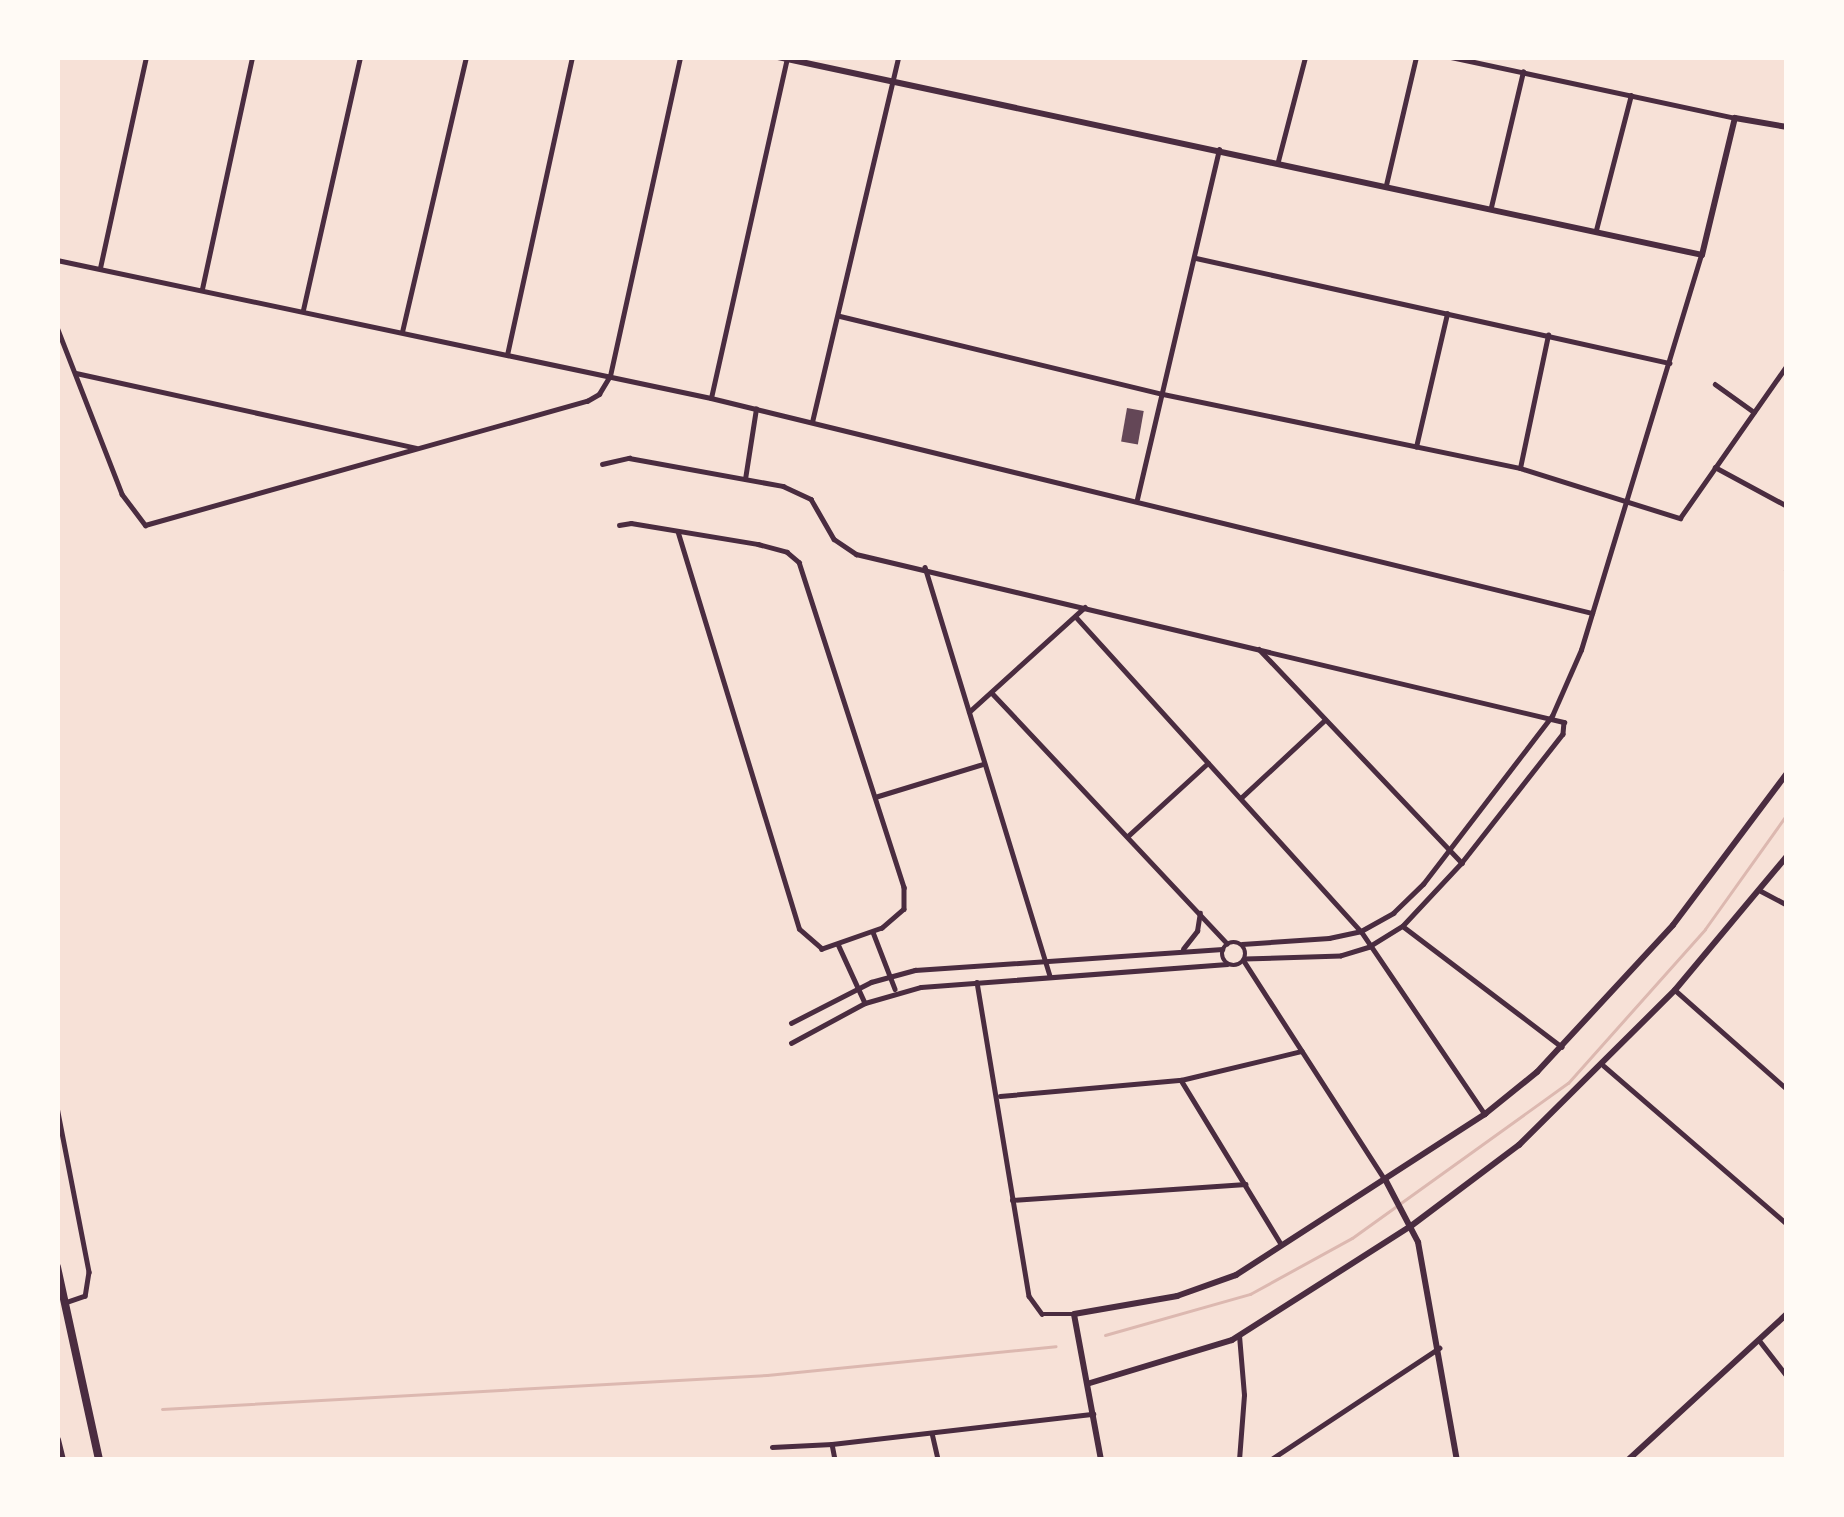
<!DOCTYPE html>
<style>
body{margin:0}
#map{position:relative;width:1844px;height:1517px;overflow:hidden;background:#f7e1d7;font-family:"Open Sans",sans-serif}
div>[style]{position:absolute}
.stream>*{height:3px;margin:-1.5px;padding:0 1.5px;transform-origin:1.5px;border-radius:1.5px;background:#dcb8b0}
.building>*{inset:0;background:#644757;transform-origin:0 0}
.minor>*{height:4.5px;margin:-2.25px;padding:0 2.25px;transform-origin:2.25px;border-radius:2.25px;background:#4a2c40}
.minor>.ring{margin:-2.25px;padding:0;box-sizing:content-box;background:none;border:4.5px solid #4a2c40;border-radius:50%}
.tertiary>*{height:6px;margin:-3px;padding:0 3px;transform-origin:3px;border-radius:3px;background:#4a2c40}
.secondary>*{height:6px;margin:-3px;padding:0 3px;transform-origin:3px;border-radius:3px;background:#4a2c40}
.motorway>*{height:8px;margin:-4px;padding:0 4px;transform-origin:4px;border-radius:4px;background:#4a2c40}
span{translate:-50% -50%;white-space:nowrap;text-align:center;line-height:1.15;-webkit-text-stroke:9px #fffaf5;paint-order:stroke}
.frame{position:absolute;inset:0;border:60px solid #fffaf5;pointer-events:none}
</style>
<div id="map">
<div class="stream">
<div style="left:1105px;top:1335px;width:151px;rotate:-15.8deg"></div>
<div style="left:1250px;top:1294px;width:116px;rotate:-28.8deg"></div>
<div style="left:1352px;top:1238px;width:266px;rotate:-35.7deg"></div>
<div style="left:1568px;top:1083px;width:206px;rotate:-48.3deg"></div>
<div style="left:1705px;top:929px;width:141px;rotate:-54.5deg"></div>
<div style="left:162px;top:1409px;width:606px;rotate:-3.22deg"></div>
<div style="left:767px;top:1375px;width:290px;rotate:-5.7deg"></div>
</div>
<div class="building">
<div style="left:1127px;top:408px;width:17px;height:34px;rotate:10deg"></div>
</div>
<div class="minor">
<div style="left:1451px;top:57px;width:290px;rotate:12.1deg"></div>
<div style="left:1278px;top:161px;width:107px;rotate:-75.4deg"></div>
<div style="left:1386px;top:185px;width:131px;rotate:-76.8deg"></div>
<div style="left:1491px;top:207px;width:139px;rotate:-76.7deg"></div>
<div style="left:1596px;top:230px;width:139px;rotate:-75.5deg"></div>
<div style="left:1196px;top:258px;width:485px;rotate:12.5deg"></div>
<div style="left:57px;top:260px;width:668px;rotate:11.92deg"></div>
<div style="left:711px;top:398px;width:907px;rotate:13.71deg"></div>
<div style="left:100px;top:268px;width:216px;rotate:-77.7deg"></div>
<div style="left:202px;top:289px;width:237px;rotate:-77.8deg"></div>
<div style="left:303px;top:310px;width:259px;rotate:-77.3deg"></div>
<div style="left:840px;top:316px;width:332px;rotate:13.6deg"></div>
<div style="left:1163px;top:394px;width:365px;rotate:11.7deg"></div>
<div style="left:1520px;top:468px;width:168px;rotate:17.4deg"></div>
<div style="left:1680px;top:518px;width:187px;rotate:-55deg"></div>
<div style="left:57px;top:327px;width:179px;rotate:68.7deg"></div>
<div style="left:122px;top:494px;width:39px;rotate:53deg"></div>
<div style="left:145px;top:525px;width:459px;rotate:-15.7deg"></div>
<div style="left:587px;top:401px;width:14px;rotate:-30deg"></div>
<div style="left:599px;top:394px;width:21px;rotate:-59deg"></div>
<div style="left:610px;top:376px;width:327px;rotate:-77.6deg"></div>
<div style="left:402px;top:332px;width:282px;rotate:-76.9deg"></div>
<div style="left:507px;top:355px;width:305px;rotate:-77.7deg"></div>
<div style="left:76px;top:373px;width:348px;rotate:12.4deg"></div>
<div style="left:1715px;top:384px;width:48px;rotate:35.7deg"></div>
<div style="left:711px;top:398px;width:347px;rotate:-77.4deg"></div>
<div style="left:812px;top:422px;width:375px;rotate:-76.7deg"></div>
<div style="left:1416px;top:447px;width:137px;rotate:-76.9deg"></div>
<div style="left:602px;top:464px;width:28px;rotate:-13deg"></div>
<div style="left:629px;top:458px;width:157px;rotate:10.3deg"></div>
<div style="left:783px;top:486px;width:31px;rotate:25deg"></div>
<div style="left:811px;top:499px;width:46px;rotate:60.1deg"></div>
<div style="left:834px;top:539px;width:27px;rotate:34deg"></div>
<div style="left:856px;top:554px;width:728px;rotate:13.35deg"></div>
<div style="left:1564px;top:722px;width:12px;rotate:95deg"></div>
<div style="left:1563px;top:734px;width:164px;rotate:128.1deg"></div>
<div style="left:1462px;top:863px;width:86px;rotate:133.1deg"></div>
<div style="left:1403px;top:926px;width:39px;rotate:148deg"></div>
<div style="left:1370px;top:947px;width:30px;rotate:163deg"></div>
<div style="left:1341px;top:956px;width:96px;rotate:178.2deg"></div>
<div style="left:1715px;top:467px;width:82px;rotate:28.4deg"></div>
<div style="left:1520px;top:468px;width:136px;rotate:-78.1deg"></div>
<div style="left:745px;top:479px;width:71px;rotate:-81.1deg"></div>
<div style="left:1137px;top:499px;width:359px;rotate:-76.8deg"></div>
<div style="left:619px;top:525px;width:12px;rotate:-9deg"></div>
<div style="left:631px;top:523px;width:129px;rotate:9.4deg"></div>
<div style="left:758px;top:544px;width:30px;rotate:15deg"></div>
<div style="left:787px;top:552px;width:16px;rotate:40deg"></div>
<div style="left:799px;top:562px;width:342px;rotate:72.1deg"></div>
<div style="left:904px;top:887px;width:22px;rotate:90deg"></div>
<div style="left:904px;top:909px;width:29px;rotate:139deg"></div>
<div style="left:882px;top:928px;width:64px;rotate:160.7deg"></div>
<div style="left:822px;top:949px;width:30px;rotate:-139deg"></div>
<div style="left:799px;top:929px;width:415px;rotate:-107deg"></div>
<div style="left:925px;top:567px;width:427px;rotate:73deg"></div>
<div style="left:1786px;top:570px;width:1px;rotate:-45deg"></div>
<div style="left:1076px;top:617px;width:424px;rotate:47.8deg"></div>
<div style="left:1361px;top:931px;width:221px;rotate:55.9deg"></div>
<div style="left:1259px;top:649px;width:295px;rotate:46.5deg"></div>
<div style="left:993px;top:694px;width:342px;rotate:46.8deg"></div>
<div style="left:969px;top:712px;width:156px;rotate:-42.2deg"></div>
<div style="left:875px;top:797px;width:113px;rotate:-17deg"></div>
<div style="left:1242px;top:797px;width:113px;rotate:-42.9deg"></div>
<div style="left:1128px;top:836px;width:108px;rotate:-42.4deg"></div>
<div style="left:1761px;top:891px;width:30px;rotate:28deg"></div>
<div style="left:1404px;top:927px;width:198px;rotate:37.2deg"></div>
<div style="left:873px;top:932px;width:61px;rotate:68.9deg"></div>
<div class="ring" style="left:1222px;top:942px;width:19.5px;height:19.5px"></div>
<div style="left:838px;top:944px;width:65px;rotate:65.4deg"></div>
<div style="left:1242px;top:944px;width:87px;rotate:-3.9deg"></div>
<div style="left:1329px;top:938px;width:33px;rotate:-12deg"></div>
<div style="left:1361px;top:931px;width:37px;rotate:-29deg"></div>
<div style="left:1393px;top:913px;width:42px;rotate:-44deg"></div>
<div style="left:1423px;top:884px;width:212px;rotate:-52.5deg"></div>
<div style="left:1552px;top:716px;width:72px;rotate:-66.3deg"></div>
<div style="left:1581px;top:650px;width:412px;rotate:-73.1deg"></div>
<div style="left:1183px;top:949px;width:23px;rotate:-52deg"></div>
<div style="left:1197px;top:931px;width:18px;rotate:-81deg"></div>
<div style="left:1244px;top:961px;width:258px;rotate:57.2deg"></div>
<div style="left:977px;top:982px;width:318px;rotate:80.6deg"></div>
<div style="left:1029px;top:1296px;width:22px;rotate:54deg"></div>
<div style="left:1042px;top:1314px;width:30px"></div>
<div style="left:1675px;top:990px;width:149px;rotate:41.5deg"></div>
<div style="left:791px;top:1023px;width:90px;rotate:-27.1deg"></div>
<div style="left:871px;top:982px;width:46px;rotate:-15.3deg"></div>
<div style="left:915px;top:970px;width:308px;rotate:-3.9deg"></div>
<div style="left:791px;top:1043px;width:84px;rotate:-28.4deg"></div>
<div style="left:865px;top:1003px;width:58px;rotate:-15.9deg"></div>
<div style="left:921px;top:987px;width:307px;rotate:-4.3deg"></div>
<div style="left:1604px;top:1066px;width:242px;rotate:40.8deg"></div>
<div style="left:1181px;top:1080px;width:192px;rotate:58.6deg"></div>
<div style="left:1000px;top:1096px;width:182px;rotate:-5.1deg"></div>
<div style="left:1181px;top:1080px;width:124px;rotate:-13.5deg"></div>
<div style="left:57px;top:1107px;width:168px;rotate:79deg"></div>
<div style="left:89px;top:1272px;width:24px;rotate:99deg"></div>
<div style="left:85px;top:1296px;width:21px;rotate:161deg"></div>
<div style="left:1012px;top:1200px;width:234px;rotate:-3.9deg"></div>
<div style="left:1759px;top:1340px;width:46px;rotate:52.1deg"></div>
<div style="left:932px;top:1433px;width:28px;rotate:77deg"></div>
<div style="left:832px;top:1444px;width:263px;rotate:-6.6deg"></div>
<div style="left:772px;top:1447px;width:60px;rotate:-2.9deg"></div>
<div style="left:832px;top:1444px;width:16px;rotate:79deg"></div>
<div style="left:1239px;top:1460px;width:65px;rotate:-85.6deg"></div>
<div style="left:1244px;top:1395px;width:59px;rotate:-94.8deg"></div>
<div style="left:1270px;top:1460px;width:203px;rotate:-33.5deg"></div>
</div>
<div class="tertiary">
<div style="left:778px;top:57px;width:945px;rotate:12.09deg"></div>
<div style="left:1702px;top:255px;width:141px;rotate:-76.5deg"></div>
<div style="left:1735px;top:118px;width:53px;rotate:9.8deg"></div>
<div style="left:1386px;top:1181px;width:69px;rotate:62.3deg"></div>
<div style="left:1418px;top:1242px;width:221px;rotate:79.9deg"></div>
<div style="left:1628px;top:1460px;width:216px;rotate:-42.6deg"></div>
</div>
<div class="secondary">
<div style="left:1090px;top:1383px;width:148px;rotate:-16.8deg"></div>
<div style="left:1232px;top:1340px;width:212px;rotate:-32.5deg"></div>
<div style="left:1411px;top:1226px;width:135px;rotate:-36.9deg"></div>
<div style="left:1519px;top:1145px;width:220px;rotate:-44.8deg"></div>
<div style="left:1675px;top:990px;width:175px;rotate:-50.1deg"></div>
<div style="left:1101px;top:1460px;width:148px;rotate:-100.5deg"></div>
<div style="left:1074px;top:1314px;width:105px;rotate:-9.9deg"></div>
<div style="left:1177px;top:1296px;width:63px;rotate:-19.6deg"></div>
<div style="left:1236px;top:1275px;width:297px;rotate:-32.9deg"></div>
<div style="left:1485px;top:1114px;width:67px;rotate:-38.9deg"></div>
<div style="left:1537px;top:1072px;width:200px;rotate:-47.2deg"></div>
<div style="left:1673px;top:925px;width:190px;rotate:-53.1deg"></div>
</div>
<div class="motorway">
<div style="left:57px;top:1267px;width:198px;rotate:77.7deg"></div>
<div style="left:57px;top:1440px;width:21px;rotate:76deg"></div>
</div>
<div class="frame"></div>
</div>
